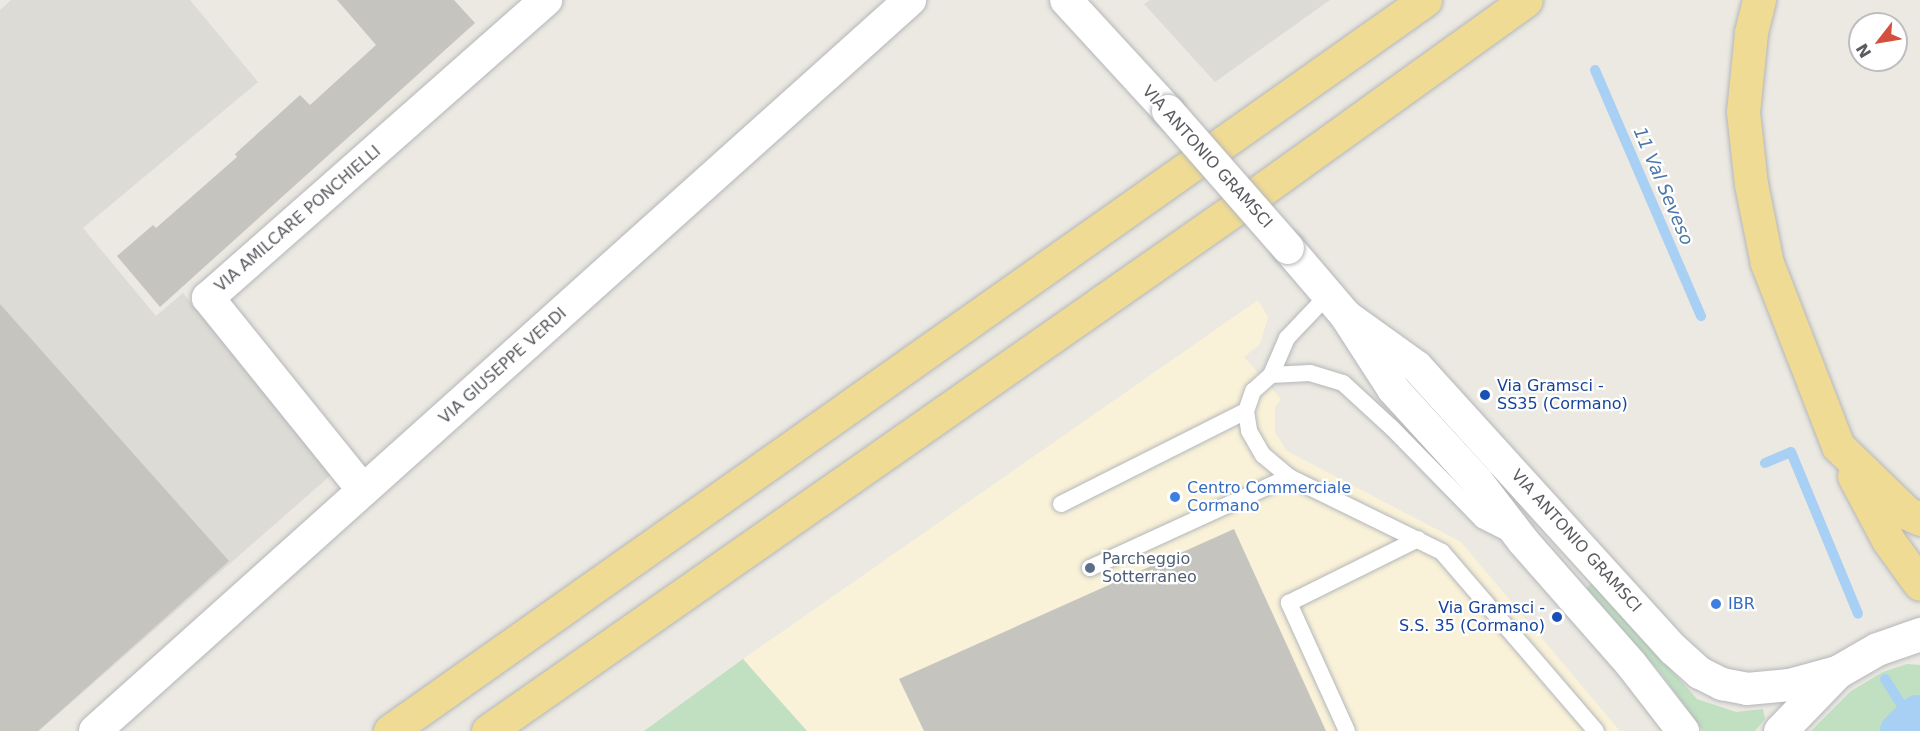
<!DOCTYPE html>
<style>
body{margin:0}
#map{position:relative;width:1920px;height:731px;overflow:hidden;background:#ebe9e1;font-family:"DejaVu Sans",sans-serif}
div>[style]{position:absolute}
.commercial>*{inset:0;background:#f9f2d8}
.industrial>*{inset:0;background:#dcdbd5}
.green>*{inset:0;background:#c0e0c1}
.stream>*{height:10px;margin:-5px;padding:0 5px;transform-origin:5px;border-radius:5px;background:#a8d0f4}
.canal>*{height:38px;margin:-19px;padding:0 19px;transform-origin:19px;border-radius:19px;background:#a8d0f4}
.building>*{inset:0;background:#c6c4be}
.roads{filter:drop-shadow(0 0 2px #b4b6ba) drop-shadow(0 0 2px #b4b6ba)}
.lane>*{height:16px;margin:-8px;padding:0 8px;transform-origin:8px;border-radius:8px;background:#fff}
.street>*{height:32px;margin:-16px;padding:0 16px;transform-origin:16px;border-radius:16px;background:#fff}
.secondary>*{height:33px;margin:-16.5px;padding:0 16.5px;transform-origin:16.5px;border-radius:16.5px;background:#fff}
.highway>*{height:33px;margin:-16.5px;padding:0 16.5px;transform-origin:16.5px;border-radius:16.5px;background:#efdb94}
.bridges{filter:drop-shadow(0 0 2px #b4b6ba) drop-shadow(0 0 2px #b4b6ba)}
.street-bridge>*{height:32px;margin:-16px;padding:0 16px;transform-origin:16px;border-radius:16px;background:#fff}
.dots>*{width:16px;height:16px;translate:-50% -50%;box-sizing:border-box;border:3px solid #fff;border-radius:50%}
span{translate:-50% -50%;white-space:nowrap;text-align:center;line-height:1.15;-webkit-text-stroke:4.5px #fff;paint-order:stroke}
.street-label{font-size:16px;color:#5a5c60}
.transit-label{font-size:16px;color:#164399}
.left{translate:0 -50%;text-align:left}
.right{translate:-100% -50%;text-align:right}
.shop-label{font-size:16px;color:#366cbe}
.service-label{font-size:16px;color:#4e5e75}
.water-label{font-size:18px;color:#4c77ab;font-style:italic}
.north{position:absolute;left:1848px;top:12px;width:60px;height:60px;box-sizing:border-box;background:#fff;border:2px solid #bdbebf;border-radius:50%;rotate:239deg;font-size:16px;font-weight:700;line-height:24px;text-align:center;color:#5a5c60}
.north::after{content:'';display:block;margin:auto;width:21px;height:27px;background:#d3503f;clip-path:polygon(50% 0,100% 100%,50% 72%,0 100%)}
</style>
<div id="map">
<div class="commercial">
<div style="clip-path:polygon(1258px 300px,1268px 317px,1260px 344px,1244px 357px,1281px 399px,1275px 407px,1275px 432px,1287px 451px,1461px 542px,1620px 731px,807px 731px,743px 659px)"></div>
</div>
<div class="industrial">
<div style="clip-path:polygon(11px 0,190px 0,258px 82px,83px 228px,156px 316px,183px 293px,331px 475px,39px 731px,0 731px,0 10px)"></div>
<div style="clip-path:polygon(1150px 0,1330px 0,1215px 82px,1144px 4px)"></div>
</div>
<div class="green">
<div style="clip-path:polygon(1592px 582px,1697px 699px,1736px 712px,1763px 709px,1765px 719px,1755px 731px,1703px 731px,1661px 673px,1586px 589px)"></div>
<div style="clip-path:polygon(743px 659px,807px 731px,644px 731px)"></div>
<div style="clip-path:polygon(1907px 664px,1920px 665px,1920px 731px,1811px 731px,1851px 691px,1883px 672px)"></div>
</div>
<div class="stream">
<div style="left:1595px;top:70px;width:268px;rotate:66.7deg"></div>
<div style="left:1765px;top:463px;width:28px;rotate:-23deg"></div>
<div style="left:1791px;top:452px;width:175px;rotate:67.5deg"></div>
<div style="left:1885px;top:679px;width:49px;rotate:57.6deg"></div>
</div>
<div class="canal">
<div style="left:1899px;top:731px;width:25px;rotate:-43deg"></div>
</div>
<div class="building">
<div style="clip-path:polygon(337px 0,454px 0,475px 23px,160px 307px,117px 256px,153px 225px,156px 228px,237px 157px,235px 154px,300px 95px,310px 105px,376px 45px)"></div>
<div style="clip-path:polygon(0 304px,229px 561px,38px 731px,0 731px)"></div>
<div style="clip-path:polygon(1234px 529px,1326px 731px,924px 731px,899px 679px)"></div>
</div>
<div class="roads">
<div class="lane">
<div style="left:1327px;top:296px;width:58px;rotate:133.6deg"></div>
<div style="left:1287px;top:338px;width:40px;rotate:113.4deg"></div>
<div style="left:1271px;top:375px;width:24px;rotate:138deg"></div>
<div style="left:1253px;top:391px;width:21px;rotate:109deg"></div>
<div style="left:1246px;top:411px;width:20px;rotate:81deg"></div>
<div style="left:1249px;top:431px;width:28px;rotate:60deg"></div>
<div style="left:1263px;top:455px;width:34px;rotate:40deg"></div>
<div style="left:1289px;top:477px;width:170px;rotate:26.1deg"></div>
<div style="left:1442px;top:552px;width:236px;rotate:49.3deg"></div>
<div style="left:1271px;top:375px;width:39px;rotate:-3deg"></div>
<div style="left:1310px;top:373px;width:34px;rotate:17deg"></div>
<div style="left:1343px;top:383px;width:67px;rotate:42.6deg"></div>
<div style="left:1392px;top:428px;width:129px;rotate:45.6deg"></div>
<div style="left:1482px;top:520px;width:30px;rotate:27deg"></div>
<div style="left:1061px;top:504px;width:207px;rotate:-26.7deg"></div>
<div style="left:1090px;top:568px;width:219px;rotate:-24.6deg"></div>
<div style="left:1347px;top:731px;width:141px;rotate:-114.4deg"></div>
<div style="left:1289px;top:603px;width:144px;rotate:-26.4deg"></div>
</div>
<div class="street">
<div style="left:1066px;top:0;width:151px;rotate:47.4deg"></div>
<div style="left:1288px;top:248px;width:89px;rotate:49.5deg"></div>
<div style="left:1346px;top:316px;width:87px;rotate:57.2deg"></div>
<div style="left:1393px;top:389px;width:125px;rotate:47.6deg"></div>
<div style="left:1477px;top:481px;width:76px;rotate:52.5deg"></div>
<div style="left:1523px;top:541px;width:164px;rotate:48.7deg"></div>
<div style="left:1631px;top:664px;width:85px;rotate:52.2deg"></div>
<div style="left:1346px;top:316px;width:87px;rotate:35.7deg"></div>
<div style="left:1417px;top:367px;width:381px;rotate:47.8deg"></div>
<div style="left:1673px;top:649px;width:36px;rotate:42deg"></div>
<div style="left:1700px;top:673px;width:25px;rotate:27deg"></div>
<div style="left:1722px;top:684px;width:25px;rotate:11deg"></div>
<div style="left:1747px;top:689px;width:43px;rotate:-5.3deg"></div>
<div style="left:1790px;top:685px;width:49px;rotate:-15.5deg"></div>
<div style="left:363px;top:490px;width:247px;rotate:-128.9deg"></div>
<div style="left:208px;top:298px;width:451px;rotate:-41.4deg"></div>
<div style="left:95px;top:731px;width:1095px;rotate:-41.89deg"></div>
</div>
<div class="secondary">
<div style="left:1780px;top:731px;width:82px;rotate:-46deg"></div>
<div style="left:1837px;top:672px;width:46px;rotate:-29.9deg"></div>
<div style="left:1877px;top:649px;width:46px;rotate:-19.2deg"></div>
</div>
<div class="highway">
<div style="left:1759px;top:0;width:34px;rotate:104deg"></div>
<div style="left:1751px;top:33px;width:79px;rotate:95.8deg"></div>
<div style="left:1743px;top:112px;width:72px;rotate:83.7deg"></div>
<div style="left:1751px;top:184px;width:81px;rotate:78.6deg"></div>
<div style="left:1767px;top:263px;width:196px;rotate:68.8deg"></div>
<div style="left:1838px;top:446px;width:96px;rotate:44.2deg"></div>
<div style="left:1907px;top:513px;width:14px;rotate:25deg"></div>
<div style="left:1854px;top:476px;width:72px;rotate:62deg"></div>
<div style="left:1888px;top:540px;width:54px;rotate:54deg"></div>
<div style="left:390px;top:731px;width:1267px;rotate:-35.23deg"></div>
<div style="left:488px;top:731px;width:932px;rotate:-34.95deg"></div>
<div style="left:1252px;top:197px;width:337px;rotate:-35.7deg"></div>
</div>
</div>
<div class="bridges">
<div class="street-bridge">
<div style="left:1168px;top:111px;width:182px;rotate:48.8deg"></div>
</div>
</div>
<div class="dots">
<div style="left:1485px;top:395px;background:#1a4fb4"></div>
<div style="left:1175px;top:497px;background:#3f7fe0"></div>
<div style="left:1090px;top:568px;background:#5c6f8a"></div>
<div style="left:1716px;top:604px;background:#3f7fe0"></div>
<div style="left:1557px;top:617px;background:#1a4fb4"></div>
</div>
<div class="street-label">
<span style="left:1207px;top:157px;rotate:48deg">VIA ANTONIO GRAMSCI</span>
<span style="left:298px;top:219px;rotate:-41deg">VIA AMILCARE PONCHIELLI</span>
<span style="left:503px;top:366px;rotate:-42deg">VIA GIUSEPPE VERDI</span>
<span style="left:1576px;top:541px;rotate:48deg">VIA ANTONIO GRAMSCI</span>
</div>
<div class="transit-label">
<span class="left" style="left:1497px;top:395px">Via Gramsci -<br>SS35 (Cormano)</span>
<span class="right" style="left:1545px;top:617px">Via Gramsci -<br>S.S. 35 (Cormano)</span>
</div>
<div class="shop-label">
<span class="left" style="left:1187px;top:497px">Centro Commerciale<br>Cormano</span>
<span class="left" style="left:1728px;top:604px">IBR</span>
</div>
<div class="service-label">
<span class="left" style="left:1102px;top:568px">Parcheggio<br>Sotterraneo</span>
</div>
<div class="water-label">
<span style="left:1663px;top:186px;rotate:67deg">11 Val Seveso</span>
</div>
<div class="north">N</div>
</div>
